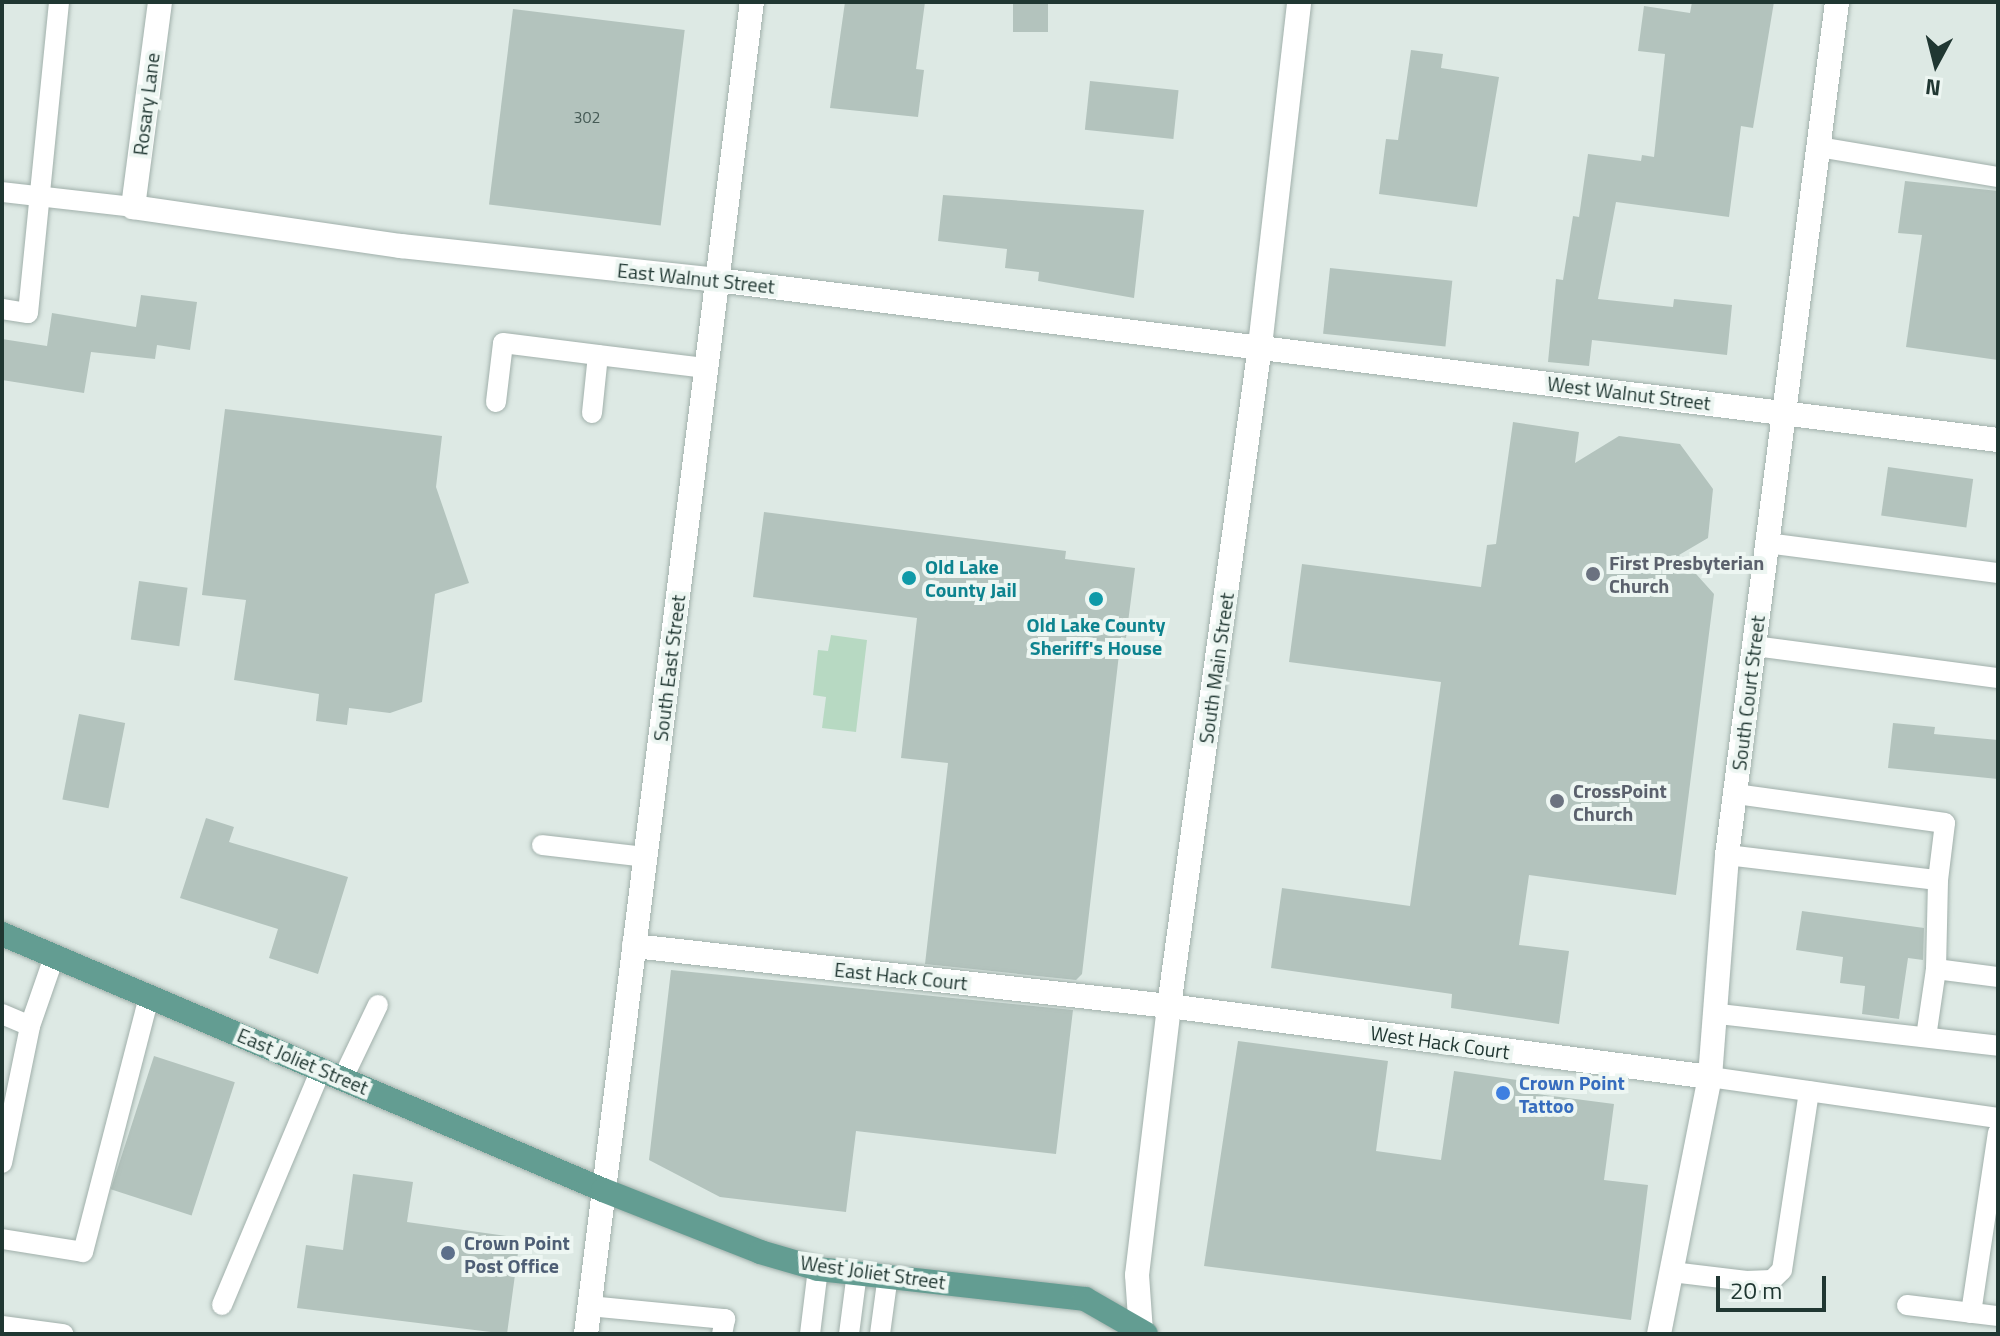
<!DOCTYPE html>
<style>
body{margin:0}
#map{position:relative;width:2000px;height:1336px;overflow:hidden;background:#dde9e4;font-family:"Titillium Web",sans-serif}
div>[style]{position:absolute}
.green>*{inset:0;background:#b7d9c2}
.building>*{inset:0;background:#b3c3bd;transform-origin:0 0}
.roads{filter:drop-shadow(0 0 2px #a1b0ab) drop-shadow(0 0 2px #a1b0ab)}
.lane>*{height:20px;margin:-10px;padding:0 10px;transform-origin:10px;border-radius:10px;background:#fff}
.street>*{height:24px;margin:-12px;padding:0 12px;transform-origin:12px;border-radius:12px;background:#fff}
.secondary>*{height:24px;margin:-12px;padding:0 12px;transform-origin:12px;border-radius:12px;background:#fff}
.primary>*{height:24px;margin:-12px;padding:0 12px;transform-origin:12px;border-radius:12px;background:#639d92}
.dots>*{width:22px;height:22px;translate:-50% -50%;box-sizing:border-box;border:4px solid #edf6f2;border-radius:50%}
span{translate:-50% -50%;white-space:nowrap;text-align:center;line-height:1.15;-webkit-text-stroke:8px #edf6f2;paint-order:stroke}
.number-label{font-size:16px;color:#455a55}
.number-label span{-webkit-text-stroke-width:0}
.street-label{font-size:20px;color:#203732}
.worship-label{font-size:20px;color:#5b616d;font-weight:700}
.left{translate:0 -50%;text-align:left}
.culture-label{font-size:20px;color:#0d838f;font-weight:700}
.shop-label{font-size:20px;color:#366cbe;font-weight:700}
.service-label{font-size:20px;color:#4e5e75;font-weight:700}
.frame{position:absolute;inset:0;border:4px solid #203732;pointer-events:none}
.north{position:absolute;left:1896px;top:24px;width:80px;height:80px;-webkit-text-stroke:6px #edf6f2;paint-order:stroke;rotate:187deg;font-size:22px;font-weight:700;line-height:32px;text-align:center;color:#203732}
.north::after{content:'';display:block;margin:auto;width:28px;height:36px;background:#203732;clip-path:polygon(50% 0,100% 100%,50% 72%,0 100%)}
.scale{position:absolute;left:1716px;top:1276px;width:110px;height:36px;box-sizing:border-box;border:4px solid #203732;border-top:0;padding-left:10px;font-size:24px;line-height:28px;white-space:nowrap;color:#203732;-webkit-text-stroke:6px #edf6f2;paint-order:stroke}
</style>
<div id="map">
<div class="green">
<div style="clip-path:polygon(831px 635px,867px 640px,856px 732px,822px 728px,826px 697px,813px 695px,818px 650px,828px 651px)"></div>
</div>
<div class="building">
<div style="clip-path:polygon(845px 2px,925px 2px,916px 69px,924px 70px,918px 117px,830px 108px)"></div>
<div style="left:1013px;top:2px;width:35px;height:30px"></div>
<div style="clip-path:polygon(1692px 2px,1774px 2px,1753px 128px,1741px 126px,1729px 217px,1616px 202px,1598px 299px,1673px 307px,1674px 299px,1732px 305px,1727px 355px,1592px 340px,1589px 366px,1548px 362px,1556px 279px,1563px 280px,1573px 216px,1579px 217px,1588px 154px,1641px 161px,1642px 155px,1654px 157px,1665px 54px,1638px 51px,1644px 6px,1690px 13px)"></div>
<div style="left:513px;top:9px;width:173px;height:197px;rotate:7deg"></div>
<div style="clip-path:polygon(1411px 50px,1443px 54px,1441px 68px,1499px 77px,1477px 207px,1379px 194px,1386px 139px,1398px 140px)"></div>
<div style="left:1090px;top:81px;width:89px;height:49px;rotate:6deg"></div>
<div style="clip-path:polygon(1905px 181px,1998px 191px,1998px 360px,1906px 347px,1922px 235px,1898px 233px)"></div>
<div style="clip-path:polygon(943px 195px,1144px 210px,1134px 298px,1038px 281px,1039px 272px,1005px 268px,1007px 249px,938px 241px)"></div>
<div style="left:1330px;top:268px;width:123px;height:66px;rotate:6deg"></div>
<div style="clip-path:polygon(141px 295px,197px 302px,190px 350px,157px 345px,155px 359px,91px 352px,84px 393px,2px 380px,2px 339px,47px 346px,52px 313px,136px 327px)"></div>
<div style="clip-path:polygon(225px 409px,442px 436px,436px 487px,469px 583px,435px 594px,422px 702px,390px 713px,349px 708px,347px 725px,316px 721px,319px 694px,234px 680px,246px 600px,202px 595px)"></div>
<div style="clip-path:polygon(1513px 422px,1579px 432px,1575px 463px,1619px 436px,1680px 444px,1713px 489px,1708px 538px,1679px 555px,1714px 594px,1676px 895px,1529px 875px,1519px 945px,1569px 951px,1559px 1024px,1451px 1008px,1452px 994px,1271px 968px,1282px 888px,1410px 906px,1441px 682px,1289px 662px,1302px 564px,1481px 587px,1487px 545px,1496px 544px)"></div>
<div style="left:1888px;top:467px;width:86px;height:49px;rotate:8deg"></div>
<div style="clip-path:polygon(764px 512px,1066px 551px,1065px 559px,1135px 568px,1126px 638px,1121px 637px,1082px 974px,1076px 980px,925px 964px,948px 763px,901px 758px,917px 618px,753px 597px)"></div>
<div style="left:139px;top:581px;width:49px;height:59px;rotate:8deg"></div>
<div style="left:79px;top:714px;width:47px;height:87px;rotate:11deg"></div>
<div style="clip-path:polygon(1893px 723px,1935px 727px,1934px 734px,1998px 740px,1998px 779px,1888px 768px)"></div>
<div style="clip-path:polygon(206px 818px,234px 827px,229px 842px,348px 877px,318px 974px,269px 958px,278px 929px,180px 898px)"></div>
<div style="clip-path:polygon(1802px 911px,1924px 928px,1923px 960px,1908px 958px,1899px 1019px,1862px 1014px,1865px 986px,1840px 983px,1843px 957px,1796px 950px)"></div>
<div style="clip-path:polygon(671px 970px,1073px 1010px,1056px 1154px,856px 1131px,846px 1212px,720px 1197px,649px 1160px)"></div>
<div style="clip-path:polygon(1238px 1041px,1388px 1061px,1376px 1151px,1441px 1160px,1454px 1071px,1538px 1083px,1537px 1094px,1614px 1104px,1604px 1180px,1648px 1185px,1631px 1320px,1204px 1266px)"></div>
<div style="left:154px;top:1056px;width:85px;height:140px;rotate:18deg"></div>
<div style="clip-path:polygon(353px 1174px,413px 1182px,407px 1222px,520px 1238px,507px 1334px,297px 1308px,306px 1245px,343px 1250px)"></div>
</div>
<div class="roads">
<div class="lane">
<div style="left:1819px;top:147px;width:181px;rotate:9.5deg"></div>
<div style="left:2px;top:192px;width:132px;rotate:6.5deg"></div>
<div style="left:2px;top:309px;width:26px;rotate:9deg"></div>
<div style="left:28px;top:313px;width:313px;rotate:-84.3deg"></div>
<div style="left:496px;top:402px;width:59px;rotate:-83.2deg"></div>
<div style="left:503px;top:343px;width:96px;rotate:7.2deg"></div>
<div style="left:592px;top:413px;width:58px;rotate:-84.1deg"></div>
<div style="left:598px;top:355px;width:109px;rotate:6.9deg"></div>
<div style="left:1767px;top:543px;width:233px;rotate:7.4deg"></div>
<div style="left:1754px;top:646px;width:246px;rotate:7.5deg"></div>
<div style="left:542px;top:845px;width:104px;rotate:6.6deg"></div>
<div style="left:1727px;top:855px;width:212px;rotate:6.8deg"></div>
<div style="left:1938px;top:880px;width:57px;rotate:-83deg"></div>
<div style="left:1945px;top:823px;width:212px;rotate:-172.1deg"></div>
<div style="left:1936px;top:969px;width:63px;rotate:7.4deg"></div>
<div style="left:2px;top:1014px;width:30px;rotate:23deg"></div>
<div style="left:1719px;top:1014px;width:281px;rotate:6.5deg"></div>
<div style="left:1926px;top:1037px;width:69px;rotate:-81.6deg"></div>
<div style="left:1936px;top:969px;width:89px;rotate:-88.7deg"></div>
<div style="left:1710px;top:1077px;width:291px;rotate:8.1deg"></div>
<div style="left:343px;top:1078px;width:81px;rotate:-64.4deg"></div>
<div style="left:2px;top:1163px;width:140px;rotate:-78.4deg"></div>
<div style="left:30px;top:1026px;width:73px;rotate:-70.8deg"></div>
<div style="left:2px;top:1239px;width:82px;rotate:9.1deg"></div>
<div style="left:83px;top:1252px;width:264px;rotate:-75.5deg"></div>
<div style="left:1672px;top:1272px;width:75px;rotate:6.9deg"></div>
<div style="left:1746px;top:1281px;width:26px;rotate:-2deg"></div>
<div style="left:1772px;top:1280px;width:14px;rotate:-45deg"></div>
<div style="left:1782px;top:1270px;width:181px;rotate:-81.4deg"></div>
<div style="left:222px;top:1305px;width:256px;rotate:-67.2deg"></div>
<div style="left:1907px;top:1305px;width:92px;rotate:6.9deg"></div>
<div style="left:589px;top:1306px;width:137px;rotate:5.5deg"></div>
<div style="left:725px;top:1319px;width:15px;rotate:101deg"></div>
<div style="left:1971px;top:1313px;width:182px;rotate:-81.5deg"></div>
<div style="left:2px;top:1326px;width:62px;rotate:7.5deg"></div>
<div style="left:810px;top:1334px;width:65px;rotate:-83deg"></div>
<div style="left:849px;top:1334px;width:63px;rotate:-82.6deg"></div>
<div style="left:880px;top:1334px;width:60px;rotate:-82.3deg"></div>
</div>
<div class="street">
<div style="left:160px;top:2px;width:207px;rotate:97.5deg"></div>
<div style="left:133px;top:207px;width:271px;rotate:8.3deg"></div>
<div style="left:401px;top:246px;width:318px;rotate:6.1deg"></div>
<div style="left:717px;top:280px;width:1291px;rotate:7.12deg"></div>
<div style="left:634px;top:946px;width:538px;rotate:6.4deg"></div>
<div style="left:1169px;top:1006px;width:546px;rotate:7.48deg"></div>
<div style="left:586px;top:1334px;width:1342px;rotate:-82.9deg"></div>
<div style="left:1659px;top:1334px;width:262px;rotate:-78.8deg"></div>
<div style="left:1710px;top:1077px;width:223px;rotate:-85.6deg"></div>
<div style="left:1727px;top:855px;width:860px;rotate:-82.65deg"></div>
</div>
<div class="secondary">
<div style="left:1141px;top:1332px;width:57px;rotate:-94deg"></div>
<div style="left:1137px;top:1275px;width:271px;rotate:-83.2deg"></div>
<div style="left:1169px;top:1006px;width:666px;rotate:-82.15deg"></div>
<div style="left:1260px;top:346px;width:346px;rotate:-83.5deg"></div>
</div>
<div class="primary">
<div style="left:2px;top:934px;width:653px;rotate:23.07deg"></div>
<div style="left:603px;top:1190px;width:169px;rotate:21.5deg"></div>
<div style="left:760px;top:1252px;width:60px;rotate:16.3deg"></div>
<div style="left:818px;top:1269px;width:269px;rotate:6.4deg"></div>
<div style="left:1085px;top:1299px;width:70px;rotate:29.8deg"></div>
</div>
</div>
<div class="dots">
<div style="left:1593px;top:574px;background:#6b7280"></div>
<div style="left:909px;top:578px;background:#0f9aa8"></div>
<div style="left:1096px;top:599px;background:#0f9aa8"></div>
<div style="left:1557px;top:801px;background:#6b7280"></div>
<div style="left:1503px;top:1093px;background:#3f7fe0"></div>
<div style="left:448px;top:1253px;background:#5c6f8a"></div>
</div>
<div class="number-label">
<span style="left:587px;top:117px">302</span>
</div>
<div class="street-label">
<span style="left:146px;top:104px;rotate:-83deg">Rosary Lane</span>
<span style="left:696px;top:278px;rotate:6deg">East Walnut Street</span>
<span style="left:1629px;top:393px;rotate:7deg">West Walnut Street</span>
<span style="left:669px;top:668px;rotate:-83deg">South East Street</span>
<span style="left:1216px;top:668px;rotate:-82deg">South Main Street</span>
<span style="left:1748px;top:693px;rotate:-83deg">South Court Street</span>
<span style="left:901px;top:976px;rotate:6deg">East Hack Court</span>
<span style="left:1440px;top:1042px;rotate:8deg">West Hack Court</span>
<span style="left:303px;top:1061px;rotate:23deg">East Joliet Street</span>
<span style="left:873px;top:1272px;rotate:8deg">West Joliet Street</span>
</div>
<div class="worship-label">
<span class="left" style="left:1609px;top:574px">First Presbyterian<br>Church</span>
<span class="left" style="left:1573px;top:802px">CrossPoint<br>Church</span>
</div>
<div class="culture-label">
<span class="left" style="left:925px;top:578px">Old Lake<br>County Jail</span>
<span style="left:1096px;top:636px">Old Lake County<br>Sheriff's House</span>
</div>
<div class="shop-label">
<span class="left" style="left:1519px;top:1094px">Crown Point<br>Tattoo</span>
</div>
<div class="service-label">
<span class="left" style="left:464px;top:1254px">Crown Point<br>Post Office</span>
</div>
<div class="frame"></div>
<div class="north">N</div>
<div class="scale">20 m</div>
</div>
